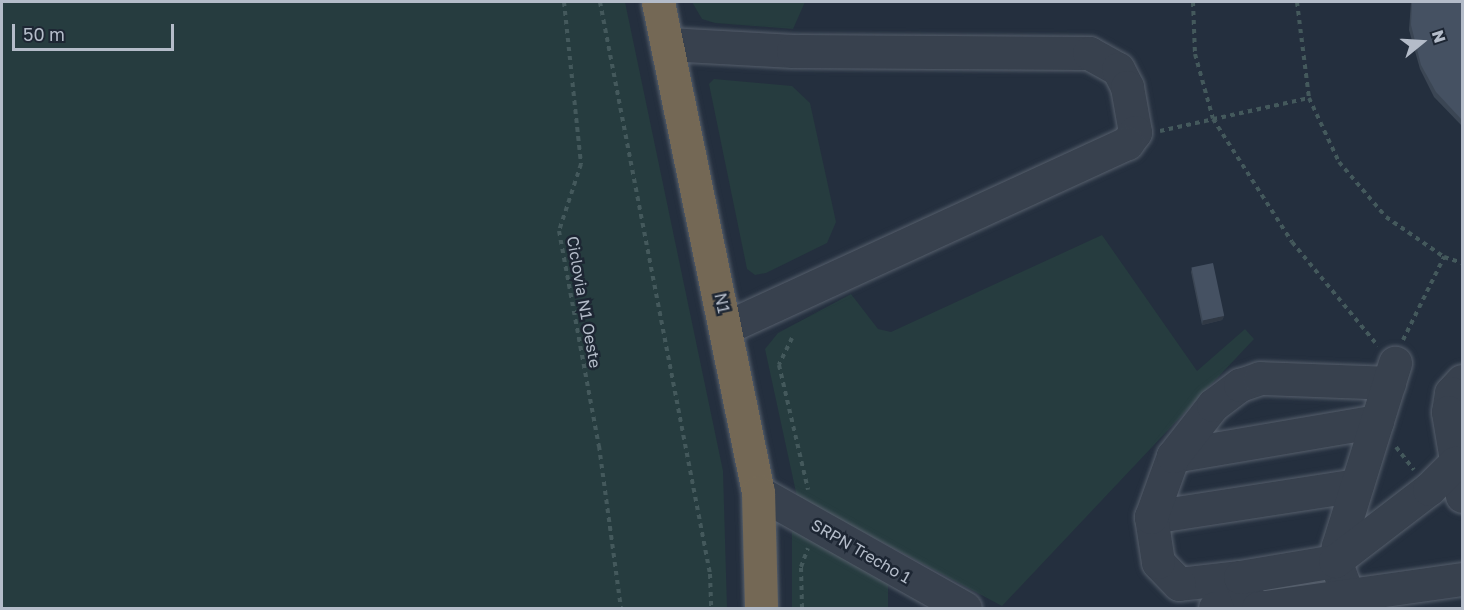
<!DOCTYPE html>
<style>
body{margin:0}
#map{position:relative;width:1464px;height:610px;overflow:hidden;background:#242f3e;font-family:"Golos Text",sans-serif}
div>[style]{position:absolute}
.green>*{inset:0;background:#263c3f}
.path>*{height:4px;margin-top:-2px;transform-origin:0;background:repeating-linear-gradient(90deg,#44595c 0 4.5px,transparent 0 9px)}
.roads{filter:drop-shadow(0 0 2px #565f6c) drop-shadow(0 0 2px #565f6c)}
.minor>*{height:33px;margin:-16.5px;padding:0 16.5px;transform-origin:16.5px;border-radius:16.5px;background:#38414e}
.highway>*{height:33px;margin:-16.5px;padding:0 16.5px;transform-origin:16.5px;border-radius:16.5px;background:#746855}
.wall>*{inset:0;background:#3b4654}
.shaded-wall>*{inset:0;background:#303945}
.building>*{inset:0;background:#455162;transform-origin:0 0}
span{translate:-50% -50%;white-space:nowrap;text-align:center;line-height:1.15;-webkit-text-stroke:5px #1d2633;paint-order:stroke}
.street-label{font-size:16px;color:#b4bcc9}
.frame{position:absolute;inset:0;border:3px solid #b4bcc9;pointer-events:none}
.north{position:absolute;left:1392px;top:12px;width:60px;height:60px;-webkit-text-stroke:4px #1d2633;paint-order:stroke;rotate:72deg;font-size:16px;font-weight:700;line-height:24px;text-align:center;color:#b4bcc9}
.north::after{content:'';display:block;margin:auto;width:21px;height:27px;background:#b4bcc9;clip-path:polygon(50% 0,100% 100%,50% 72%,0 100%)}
.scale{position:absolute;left:12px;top:24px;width:162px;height:27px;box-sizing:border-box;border:3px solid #b4bcc9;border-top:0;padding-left:8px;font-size:18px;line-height:21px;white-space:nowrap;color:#b4bcc9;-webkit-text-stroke:4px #1d2633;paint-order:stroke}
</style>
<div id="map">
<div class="green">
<div style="clip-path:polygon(2px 2px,625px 2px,723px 471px,727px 608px,2px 608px)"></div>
<div style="clip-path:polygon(692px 2px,805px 2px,793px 29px,715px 23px,702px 19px)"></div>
<div style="clip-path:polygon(714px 79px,792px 86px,810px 103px,836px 222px,827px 243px,766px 273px,755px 275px,747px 269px,709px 84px)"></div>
<div style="clip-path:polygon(1102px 235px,1197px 371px,1245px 329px,1254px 339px,1002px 606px,797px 497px,765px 349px,778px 333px,851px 294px,878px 329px,891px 332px)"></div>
<div style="clip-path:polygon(792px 522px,888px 582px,888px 608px,792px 608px)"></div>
</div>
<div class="path">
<div style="left:564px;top:2px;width:163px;rotate:84deg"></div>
<div style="left:581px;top:164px;width:71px;rotate:108.2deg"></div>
<div style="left:559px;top:231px;width:219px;rotate:79.5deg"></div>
<div style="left:599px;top:446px;width:163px;rotate:82.3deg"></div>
<div style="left:600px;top:2px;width:582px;rotate:79.11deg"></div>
<div style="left:710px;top:574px;width:34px;rotate:88deg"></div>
<div style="left:1193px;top:2px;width:52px;rotate:87.8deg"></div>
<div style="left:1195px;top:54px;width:67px;rotate:74.5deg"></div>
<div style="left:1213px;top:119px;width:146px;rotate:57.3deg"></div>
<div style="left:1292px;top:242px;width:135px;rotate:50.4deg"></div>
<div style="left:1297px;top:2px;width:97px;rotate:82.9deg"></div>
<div style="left:1309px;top:98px;width:71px;rotate:64.9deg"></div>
<div style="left:1339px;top:162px;width:72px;rotate:49.5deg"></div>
<div style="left:1386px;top:217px;width:70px;rotate:34.6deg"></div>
<div style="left:1444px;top:257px;width:19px;rotate:18deg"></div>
<div style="left:1160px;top:131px;width:153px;rotate:-12.5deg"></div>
<div style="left:792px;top:338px;width:30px;rotate:116deg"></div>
<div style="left:779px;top:365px;width:128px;rotate:76.9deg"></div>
<div style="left:1403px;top:340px;width:93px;rotate:-63.7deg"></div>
<div style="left:1396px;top:447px;width:29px;rotate:52deg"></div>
<div style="left:802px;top:608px;width:41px;rotate:-91.4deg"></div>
<div style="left:801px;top:567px;width:20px;rotate:-70deg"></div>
</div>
<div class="roads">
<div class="minor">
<div style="left:667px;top:44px;width:126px;rotate:3.2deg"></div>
<div style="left:793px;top:51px;width:296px;rotate:0.4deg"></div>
<div style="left:1089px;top:53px;width:33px;rotate:29deg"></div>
<div style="left:1118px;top:69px;width:20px;rotate:63deg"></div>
<div style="left:1127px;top:87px;width:46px;rotate:79.9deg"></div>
<div style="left:1135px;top:132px;width:14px;rotate:126deg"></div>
<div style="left:1127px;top:143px;width:440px;rotate:155.3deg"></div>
<div style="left:1462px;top:381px;width:16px;rotate:133deg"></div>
<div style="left:1451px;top:393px;width:19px;rotate:99deg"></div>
<div style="left:1448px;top:412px;width:85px;rotate:80.5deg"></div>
<div style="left:1173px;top:456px;width:207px;rotate:-9.7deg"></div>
<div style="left:758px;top:492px;width:237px;rotate:29.3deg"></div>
<div style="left:1151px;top:517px;width:208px;rotate:-8.8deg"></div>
<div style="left:1240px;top:577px;width:61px;rotate:173.5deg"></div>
<div style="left:1179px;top:584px;width:30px;rotate:-134deg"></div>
<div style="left:1158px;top:562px;width:46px;rotate:-98.8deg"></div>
<div style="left:1151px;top:517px;width:65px;rotate:-70.2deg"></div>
<div style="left:1173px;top:456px;width:65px;rotate:-51.9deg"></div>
<div style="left:1213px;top:405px;width:34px;rotate:-37deg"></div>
<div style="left:1240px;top:385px;width:21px;rotate:-19deg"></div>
<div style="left:1260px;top:378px;width:129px;rotate:2.2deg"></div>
<div style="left:1348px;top:596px;width:37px;rotate:-110deg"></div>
<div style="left:1335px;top:561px;width:15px;rotate:-79deg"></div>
<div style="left:1338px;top:546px;width:192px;rotate:-72.7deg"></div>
<div style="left:1215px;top:608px;width:31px"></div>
<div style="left:1252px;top:608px;width:33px;rotate:-111deg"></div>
<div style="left:1240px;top:577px;width:96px;rotate:-9.6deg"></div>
<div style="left:1335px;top:561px;width:118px;rotate:-37.5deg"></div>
<div style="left:1429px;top:489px;width:37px;rotate:-45deg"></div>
<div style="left:1258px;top:608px;width:206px;rotate:-8.1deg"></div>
</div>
<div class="highway">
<div style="left:658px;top:2px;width:500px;rotate:78.47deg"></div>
<div style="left:758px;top:492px;width:116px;rotate:88.5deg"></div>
</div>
</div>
<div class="wall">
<div style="clip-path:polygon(1411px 2px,1462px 2px,1462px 126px,1434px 97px,1420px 69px,1409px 30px)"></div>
<div style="clip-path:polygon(1192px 268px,1224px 316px,1222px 320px,1202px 325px,1191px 272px)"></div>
</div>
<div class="shaded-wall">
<div style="clip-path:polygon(1224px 316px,1222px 320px,1202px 325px,1203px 320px)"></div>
</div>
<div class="building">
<div style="clip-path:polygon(1412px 2px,1462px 2px,1462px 120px,1436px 92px,1421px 65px,1411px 25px)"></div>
<div style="left:1213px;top:263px;width:54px;height:22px;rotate:78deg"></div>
</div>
<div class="street-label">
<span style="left:584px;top:302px;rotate:80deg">Ciclovia N1 Oeste</span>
<span style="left:722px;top:303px;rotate:78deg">N1</span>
<span style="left:861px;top:551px;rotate:30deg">SRPN Trecho 1</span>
</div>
<div class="frame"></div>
<div class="north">N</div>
<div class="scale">50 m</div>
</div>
